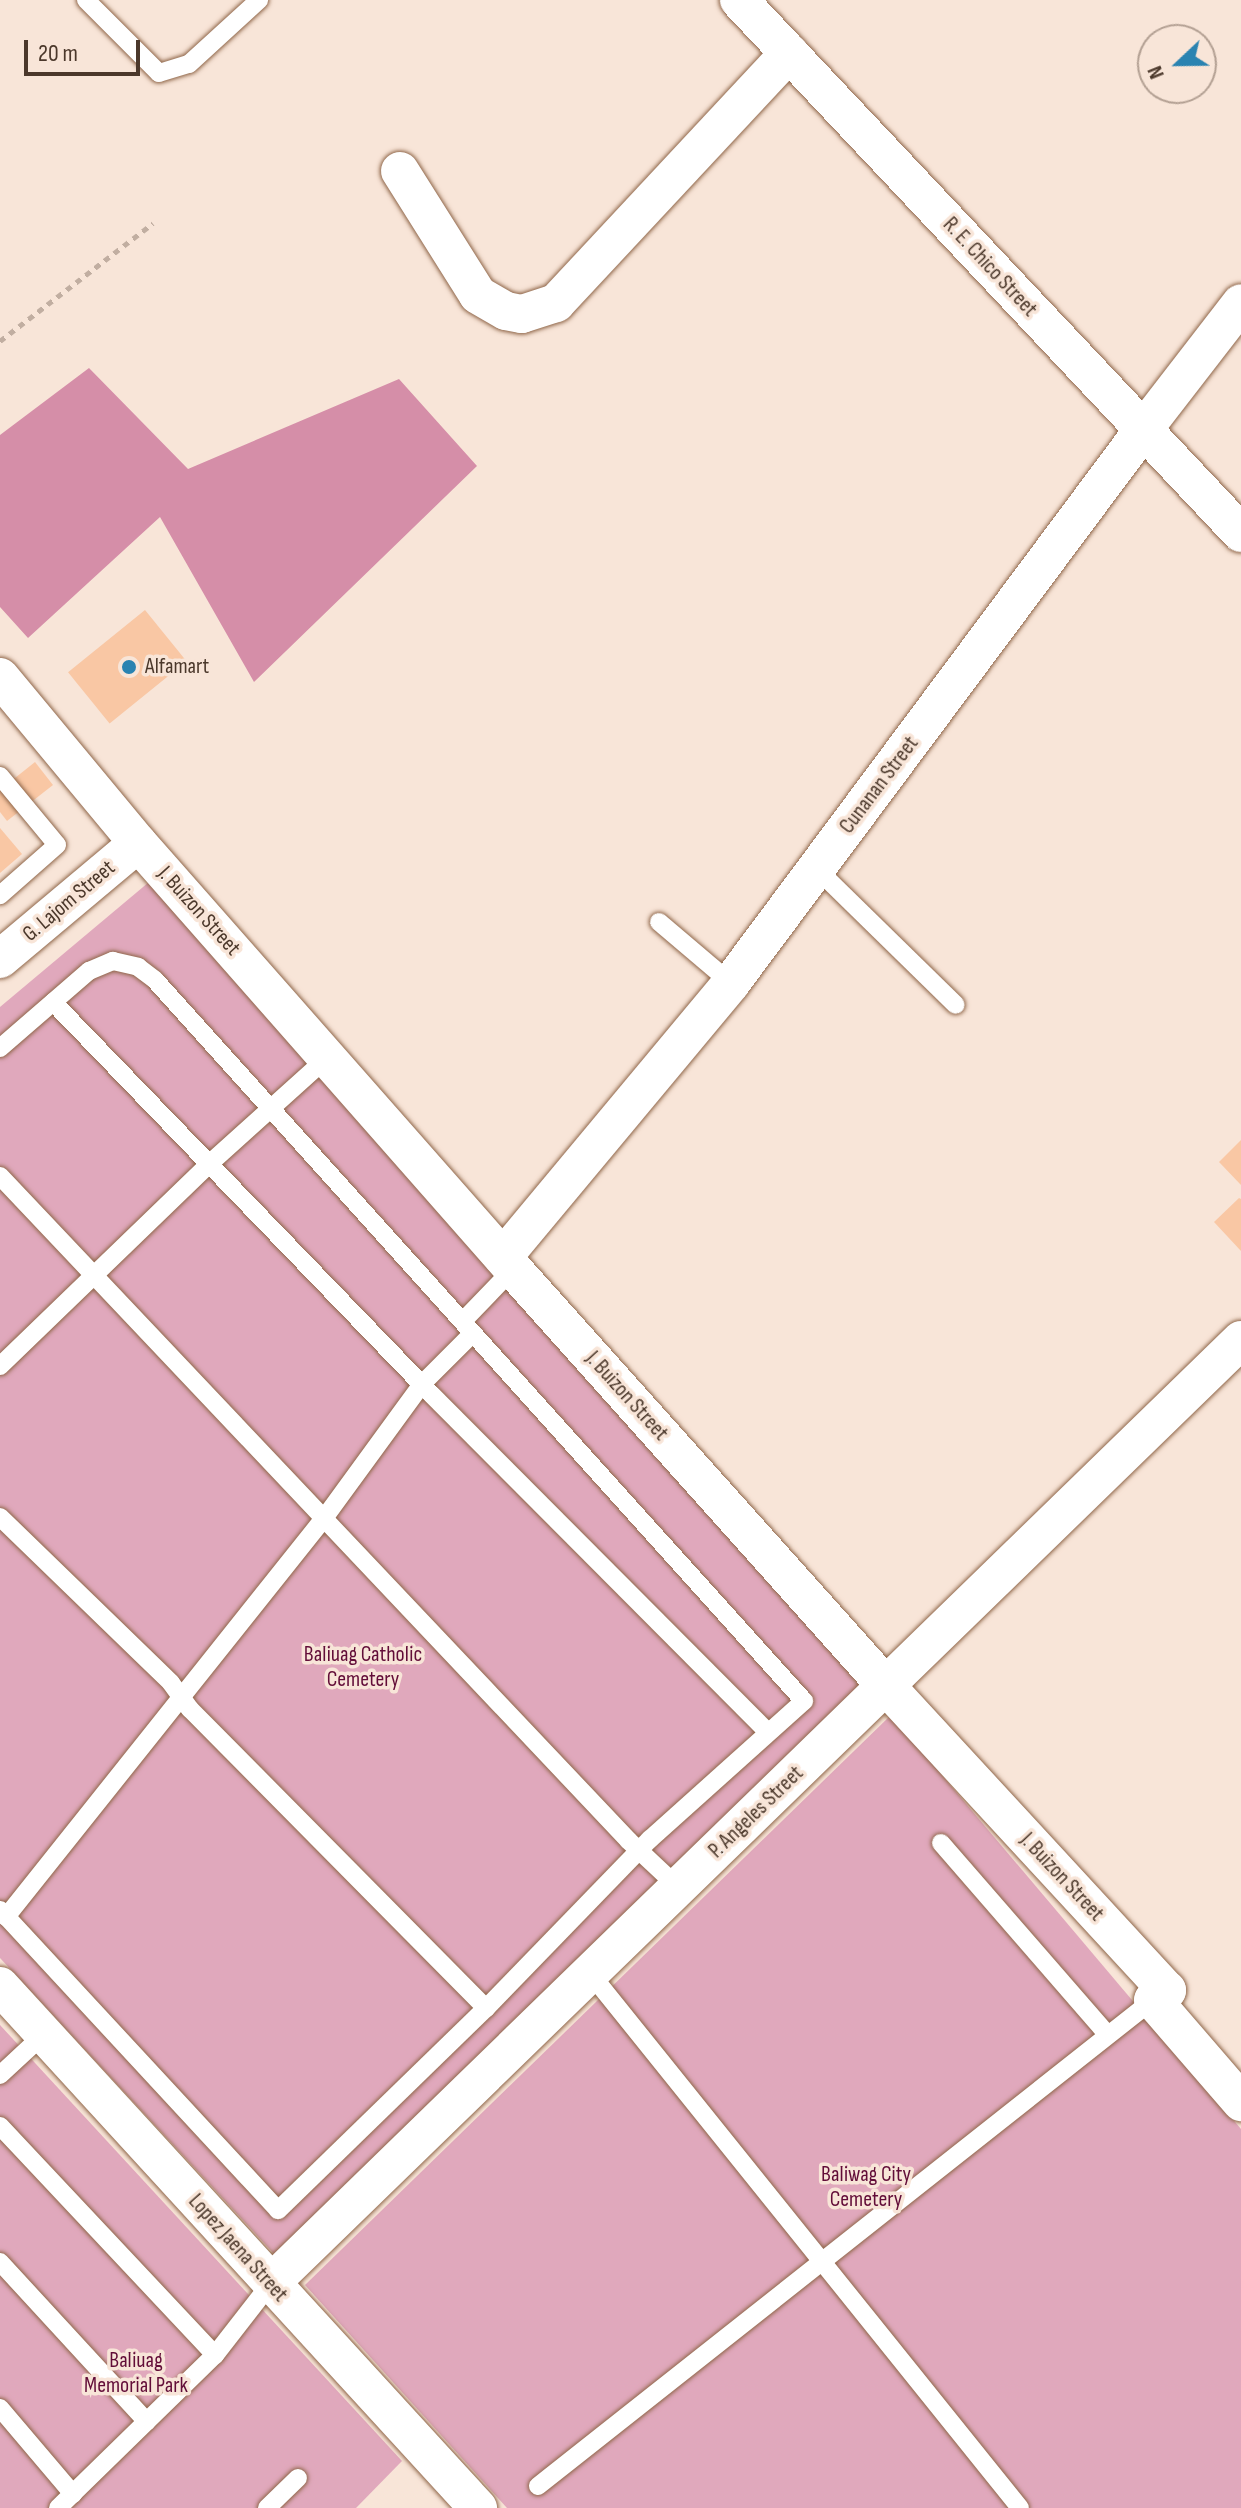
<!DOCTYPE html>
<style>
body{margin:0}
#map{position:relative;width:1241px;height:2508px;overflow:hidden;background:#f8e5d8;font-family:"Sofia Sans Condensed",sans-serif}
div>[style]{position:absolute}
.green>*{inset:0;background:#e0a8bc}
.forest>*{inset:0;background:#d58ea8}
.building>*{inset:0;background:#f9c7a4;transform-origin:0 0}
.path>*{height:5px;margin-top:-2.5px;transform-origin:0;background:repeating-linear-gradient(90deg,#c1aea1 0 6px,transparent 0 12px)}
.roads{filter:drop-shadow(0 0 2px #8f6649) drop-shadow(0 0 2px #8f6649)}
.lane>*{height:18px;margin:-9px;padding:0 9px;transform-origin:9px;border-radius:9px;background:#fff}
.street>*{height:38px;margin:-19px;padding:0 19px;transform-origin:19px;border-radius:19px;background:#fff}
.dots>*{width:22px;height:22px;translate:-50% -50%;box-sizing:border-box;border:4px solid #f8e5d8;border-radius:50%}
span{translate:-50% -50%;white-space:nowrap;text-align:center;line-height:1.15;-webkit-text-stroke:7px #f8e5d8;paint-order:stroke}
.street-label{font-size:22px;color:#4b382b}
.poi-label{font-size:22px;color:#4b382b}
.left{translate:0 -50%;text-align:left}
.park-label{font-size:22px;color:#620d38}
.north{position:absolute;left:1137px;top:24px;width:80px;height:80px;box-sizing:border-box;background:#f8e5d8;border:2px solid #b3a093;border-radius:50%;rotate:248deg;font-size:22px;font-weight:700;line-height:32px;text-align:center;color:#4b382b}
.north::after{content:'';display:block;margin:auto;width:28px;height:36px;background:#2a83b1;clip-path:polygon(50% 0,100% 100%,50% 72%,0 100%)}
.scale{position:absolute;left:24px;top:40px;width:116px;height:36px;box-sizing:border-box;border:4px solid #4b382b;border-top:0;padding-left:10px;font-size:24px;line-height:28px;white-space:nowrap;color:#4b382b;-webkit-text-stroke:6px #f8e5d8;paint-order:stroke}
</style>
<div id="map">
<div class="green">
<div style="clip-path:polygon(155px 877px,861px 1687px,277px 2257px,0 1958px,0 1007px)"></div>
<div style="clip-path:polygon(891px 1715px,1241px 2129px,1241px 2508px,507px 2508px,305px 2285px)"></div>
<div style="clip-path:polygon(0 2025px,402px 2461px,356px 2508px,0 2508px)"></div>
</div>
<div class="forest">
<div style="clip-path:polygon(89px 368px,188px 469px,399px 379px,477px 466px,254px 682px,160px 517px,28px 638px,0 607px,0 435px)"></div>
</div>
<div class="building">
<div style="left:145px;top:610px;width:66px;height:99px;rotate:51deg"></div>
<div style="clip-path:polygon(35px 762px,53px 785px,7px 821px,0 812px,0 790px)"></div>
<div style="clip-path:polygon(0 828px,22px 854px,0 873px)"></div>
<div style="clip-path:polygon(1241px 1140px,1241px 1185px,1219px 1162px)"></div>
<div style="clip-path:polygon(1239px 1198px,1241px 1199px,1241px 1251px,1214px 1222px)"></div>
</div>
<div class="path">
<div style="left:0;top:341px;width:193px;rotate:-37.6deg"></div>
</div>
<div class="roads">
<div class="lane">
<div style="left:86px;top:0;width:103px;rotate:45deg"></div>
<div style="left:159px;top:73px;width:31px;rotate:-17deg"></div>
<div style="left:189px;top:64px;width:95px;rotate:-42.4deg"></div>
<div style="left:0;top:776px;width:89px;rotate:50.4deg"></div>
<div style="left:57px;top:845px;width:76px;rotate:138.7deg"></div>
<div style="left:817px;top:869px;width:194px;rotate:44.4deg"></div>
<div style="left:659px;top:922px;width:94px;rotate:40.3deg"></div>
<div style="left:53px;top:1002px;width:546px;rotate:46.04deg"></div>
<div style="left:432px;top:1395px;width:476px;rotate:45.1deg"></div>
<div style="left:0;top:1048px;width:118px;rotate:-40.9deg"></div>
<div style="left:89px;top:971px;width:26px;rotate:-23deg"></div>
<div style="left:113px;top:961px;width:26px;rotate:13deg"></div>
<div style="left:138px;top:967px;width:21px;rotate:37deg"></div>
<div style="left:155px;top:980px;width:970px;rotate:48.01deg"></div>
<div style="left:804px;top:1701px;width:207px;rotate:138.1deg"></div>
<div style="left:650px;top:1839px;width:235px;rotate:134.1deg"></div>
<div style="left:486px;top:2008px;width:290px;rotate:135.8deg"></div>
<div style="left:278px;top:2210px;width:409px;rotate:-132.8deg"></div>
<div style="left:0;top:1176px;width:915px;rotate:46.59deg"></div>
<div style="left:629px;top:1841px;width:67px;rotate:43.2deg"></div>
<div style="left:463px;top:1321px;width:72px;rotate:-46.1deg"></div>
<div style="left:0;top:1366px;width:289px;rotate:-44deg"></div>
<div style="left:208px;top:1165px;width:163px;rotate:-42deg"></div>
<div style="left:0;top:1517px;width:238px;rotate:44.1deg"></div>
<div style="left:171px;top:1683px;width:32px;rotate:54deg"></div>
<div style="left:190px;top:1709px;width:421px;rotate:45.3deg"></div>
<div style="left:941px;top:1843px;width:254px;rotate:49deg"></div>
<div style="left:6px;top:1917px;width:512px;rotate:-51.43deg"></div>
<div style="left:325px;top:1517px;width:165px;rotate:-53.9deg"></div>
<div style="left:422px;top:1384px;width:72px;rotate:-45deg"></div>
<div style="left:590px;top:1973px;width:686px;rotate:51.21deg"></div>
<div style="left:0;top:2075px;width:59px;rotate:-42.9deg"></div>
<div style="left:0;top:2126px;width:314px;rotate:46.8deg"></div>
<div style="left:0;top:2262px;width:217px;rotate:47.4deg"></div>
<div style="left:0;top:2408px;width:113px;rotate:49.7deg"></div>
<div style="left:538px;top:2486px;width:784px;rotate:-38.32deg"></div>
<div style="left:58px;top:2508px;width:219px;rotate:-44.3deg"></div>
<div style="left:215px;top:2355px;width:91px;rotate:-52.1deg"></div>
<div style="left:267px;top:2508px;width:43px;rotate:-44.1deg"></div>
</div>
<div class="street">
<div style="left:739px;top:0;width:732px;rotate:46.72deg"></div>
<div style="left:400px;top:171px;width:146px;rotate:57.8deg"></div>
<div style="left:478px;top:295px;width:32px;rotate:30deg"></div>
<div style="left:506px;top:311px;width:16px;rotate:11deg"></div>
<div style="left:522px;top:314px;width:36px;rotate:-18deg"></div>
<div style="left:556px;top:303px;width:342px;rotate:-47deg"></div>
<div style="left:0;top:677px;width:216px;rotate:50.3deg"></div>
<div style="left:138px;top:843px;width:568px;rotate:48.64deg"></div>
<div style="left:513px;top:1269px;width:561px;rotate:48.18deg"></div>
<div style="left:887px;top:1687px;width:413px;rotate:47.3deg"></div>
<div style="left:1167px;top:1990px;width:17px;rotate:144deg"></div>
<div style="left:1153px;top:2000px;width:135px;rotate:49.2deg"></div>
<div style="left:0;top:959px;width:180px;rotate:-40deg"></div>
<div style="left:503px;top:1257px;width:356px;rotate:-50.2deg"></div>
<div style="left:731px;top:983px;width:690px;rotate:-53.31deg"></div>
<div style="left:1143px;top:430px;width:160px;rotate:-52.3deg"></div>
<div style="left:0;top:1986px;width:708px;rotate:47.52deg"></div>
<div style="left:271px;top:2283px;width:1353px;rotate:-44.19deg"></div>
</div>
</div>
<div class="dots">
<div style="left:129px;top:667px;background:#2a83b1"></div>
</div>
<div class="street-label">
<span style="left:990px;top:267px;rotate:47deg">R. E. Chico Street</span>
<span style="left:879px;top:785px;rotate:-53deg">Cunanan Street</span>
<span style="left:69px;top:901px;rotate:-40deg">G. Lajom Street</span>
<span style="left:199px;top:911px;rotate:48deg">J. Buizon Street</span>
<span style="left:627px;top:1396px;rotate:48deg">J. Buizon Street</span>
<span style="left:756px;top:1812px;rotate:-44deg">P. Angeles Street</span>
<span style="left:1062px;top:1877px;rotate:47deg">J. Buizon Street</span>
<span style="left:238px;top:2248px;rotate:48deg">Lopez Jaena Street</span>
</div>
<div class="poi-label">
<span class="left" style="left:145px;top:667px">Alfamart</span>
</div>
<div class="park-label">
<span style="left:363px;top:1667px">Baliuag Catholic<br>Cemetery</span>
<span style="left:866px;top:2187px">Baliwag City<br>Cemetery</span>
<span style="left:136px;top:2373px">Baliuag<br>Memorial Park</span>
</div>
<div class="north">N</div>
<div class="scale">20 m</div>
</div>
